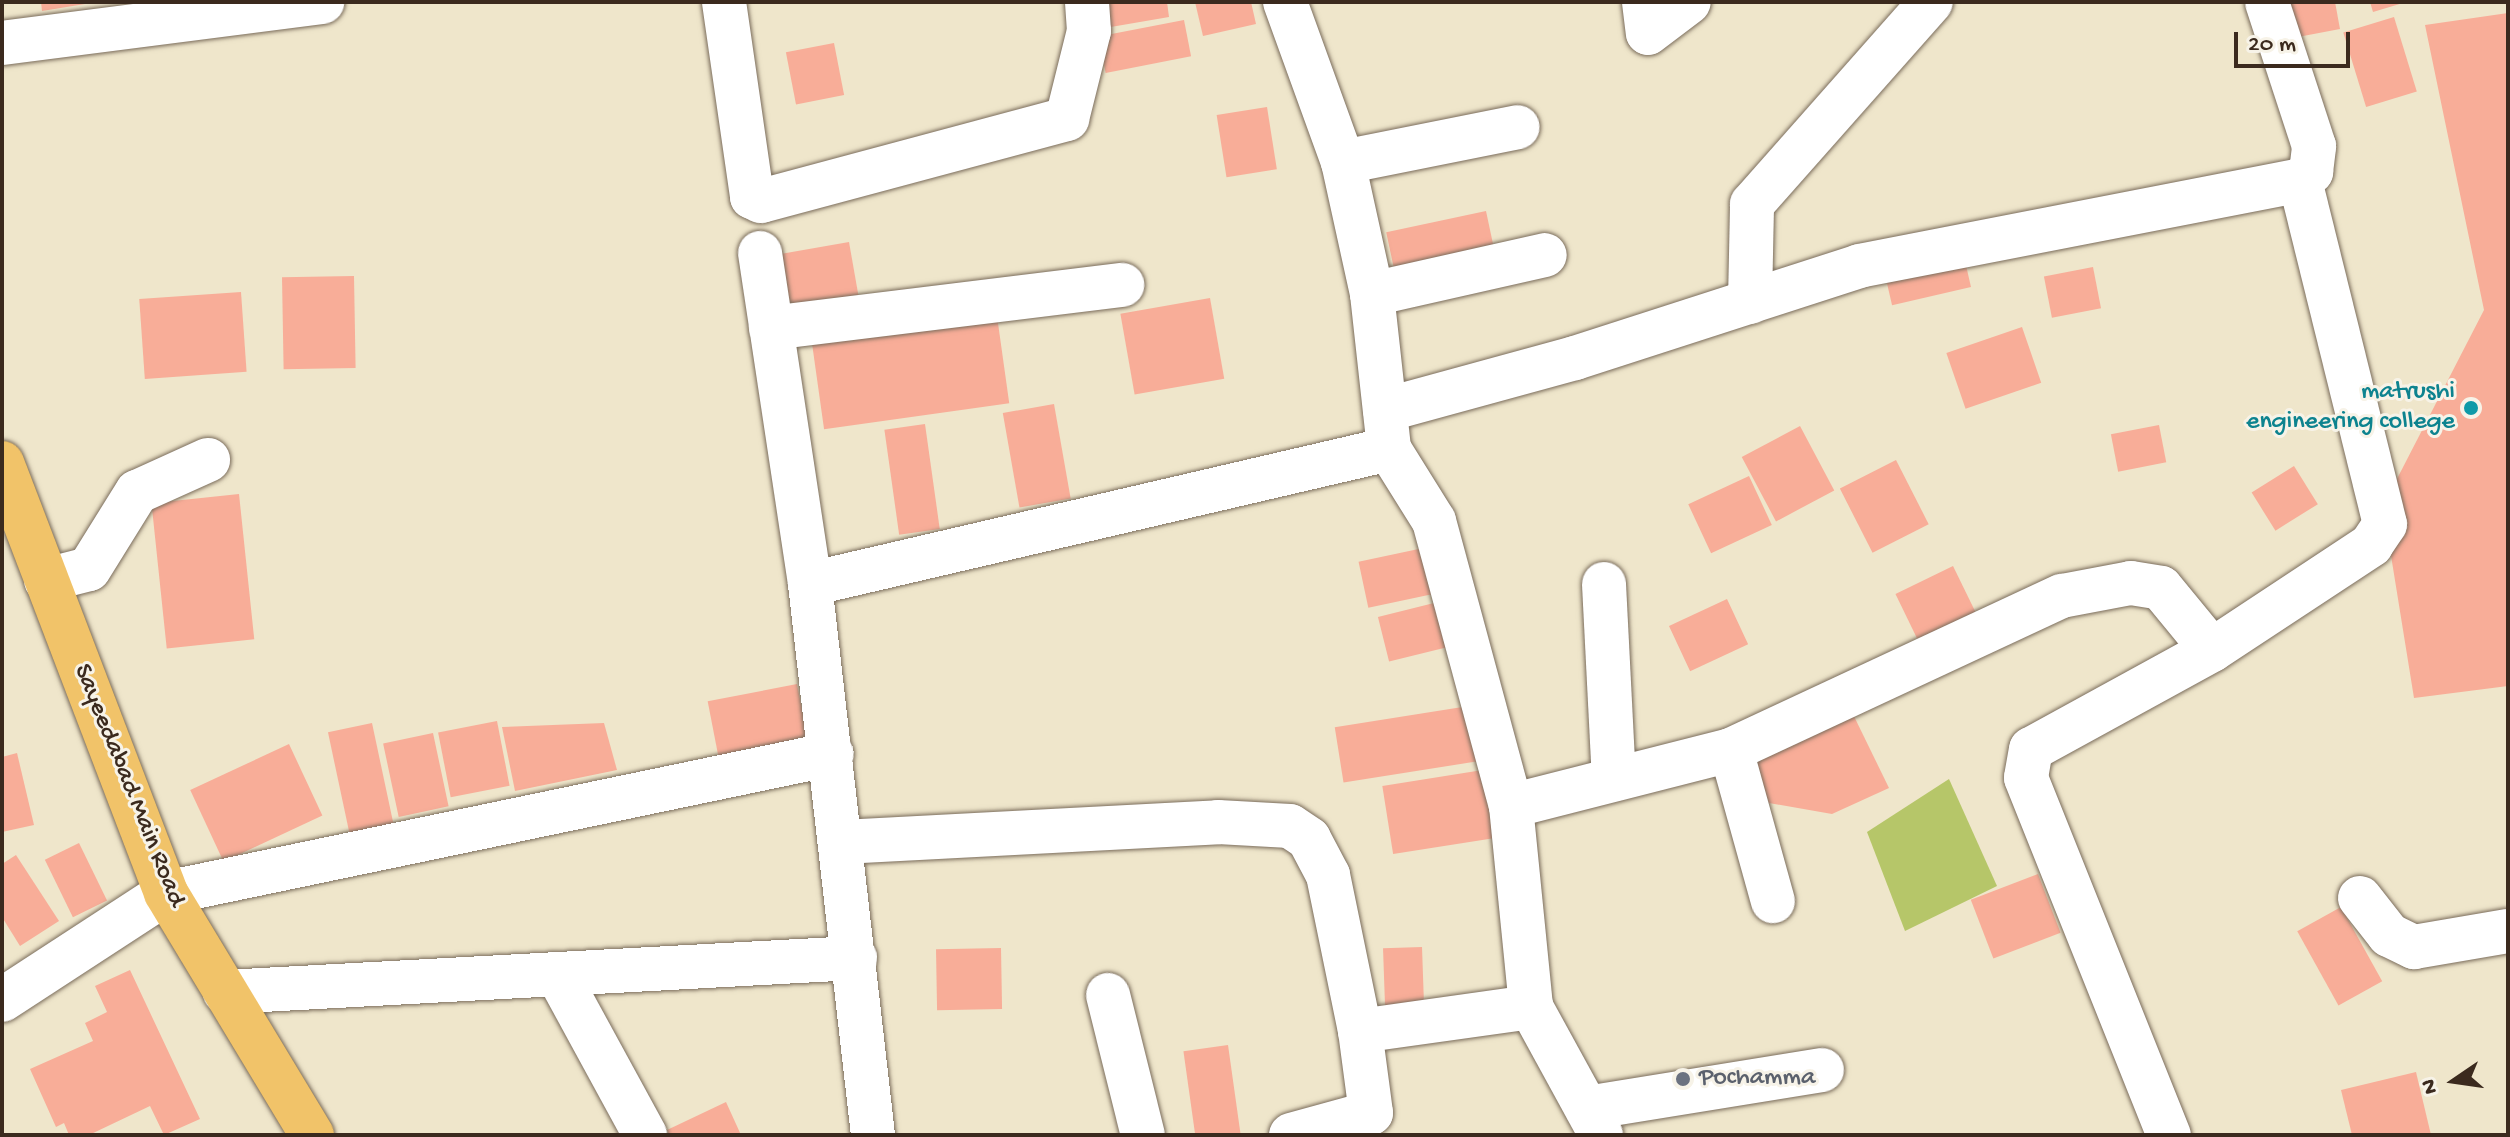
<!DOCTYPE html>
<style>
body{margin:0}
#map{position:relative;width:2510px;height:1137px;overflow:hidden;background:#efe6cb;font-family:"Gochi Hand",sans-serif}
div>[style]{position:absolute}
.green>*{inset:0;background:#b6c669}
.building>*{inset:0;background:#f8ad98;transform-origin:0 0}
.roads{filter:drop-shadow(0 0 2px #7a6c5b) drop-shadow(0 0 2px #7a6c5b)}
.minor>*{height:44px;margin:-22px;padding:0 22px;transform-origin:22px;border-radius:22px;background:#fff}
.major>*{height:44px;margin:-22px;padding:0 22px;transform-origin:22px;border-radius:22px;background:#f1c369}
.dots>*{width:22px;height:22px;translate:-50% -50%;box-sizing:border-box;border:4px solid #f7f3e8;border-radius:50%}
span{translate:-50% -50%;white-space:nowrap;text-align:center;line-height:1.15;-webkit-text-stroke:6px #f7f3e8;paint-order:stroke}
.culture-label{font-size:26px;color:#0d838f}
.right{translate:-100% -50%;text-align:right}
.street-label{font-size:26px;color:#3b2a1e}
.worship-label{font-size:26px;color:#5b616d}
.left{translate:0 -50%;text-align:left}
.frame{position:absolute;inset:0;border:4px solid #3b2a1e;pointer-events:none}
.north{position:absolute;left:2414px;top:1041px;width:80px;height:80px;-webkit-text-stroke:6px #f7f3e8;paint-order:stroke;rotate:257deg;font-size:22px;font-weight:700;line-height:32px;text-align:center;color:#3b2a1e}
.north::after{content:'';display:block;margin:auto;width:28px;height:36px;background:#3b2a1e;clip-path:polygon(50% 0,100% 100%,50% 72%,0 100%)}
.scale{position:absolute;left:2234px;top:32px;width:116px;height:36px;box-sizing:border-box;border:4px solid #3b2a1e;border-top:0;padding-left:10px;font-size:24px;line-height:28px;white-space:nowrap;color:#3b2a1e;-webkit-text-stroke:6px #f7f3e8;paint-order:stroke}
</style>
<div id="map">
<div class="green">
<div style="clip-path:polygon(1949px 779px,1997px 886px,1905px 931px,1867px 832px)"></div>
</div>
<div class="building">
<div style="clip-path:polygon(41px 2px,85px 2px,85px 4px,42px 11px)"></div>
<div style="clip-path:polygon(1100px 2px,1167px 2px,1169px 17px,1105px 28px)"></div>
<div style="clip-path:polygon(1195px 2px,1251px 2px,1256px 24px,1203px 36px)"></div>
<div style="clip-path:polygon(2277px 2px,2335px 2px,2340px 29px,2282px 40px)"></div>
<div style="clip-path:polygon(2370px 2px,2403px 2px,2403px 3px,2373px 12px)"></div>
<div style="clip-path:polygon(2508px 13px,2508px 686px,2414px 698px,2383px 506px,2484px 310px,2425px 25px)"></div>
<div style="left:2394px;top:17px;width:78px;height:53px;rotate:73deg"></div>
<div style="left:1184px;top:20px;width:37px;height:87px;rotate:79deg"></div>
<div style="left:834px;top:43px;width:53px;height:49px;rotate:79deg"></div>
<div style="left:1267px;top:107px;width:63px;height:51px;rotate:81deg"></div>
<div style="left:1486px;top:211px;width:49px;height:102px;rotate:78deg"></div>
<div style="left:849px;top:242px;width:56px;height:71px;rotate:80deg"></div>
<div style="left:1962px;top:248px;width:40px;height:81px;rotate:77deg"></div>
<div style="left:2093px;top:267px;width:42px;height:50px;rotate:79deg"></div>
<div style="left:354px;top:276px;width:92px;height:72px;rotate:89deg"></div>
<div style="left:241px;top:292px;width:80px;height:102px;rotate:86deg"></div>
<div style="left:1210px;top:298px;width:82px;height:91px;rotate:80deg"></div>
<div style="left:997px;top:316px;width:88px;height:187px;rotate:82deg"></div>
<div style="left:2022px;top:327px;width:59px;height:80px;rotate:71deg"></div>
<div style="left:1054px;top:404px;width:96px;height:52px;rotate:80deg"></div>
<div style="left:925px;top:424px;width:106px;height:41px;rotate:82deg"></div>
<div style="left:2159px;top:425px;width:38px;height:49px;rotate:79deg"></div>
<div style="left:1800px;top:426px;width:73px;height:66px;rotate:62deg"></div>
<div style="left:1896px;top:460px;width:72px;height:63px;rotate:63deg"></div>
<div style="left:2294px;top:466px;width:45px;height:50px;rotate:58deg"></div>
<div style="left:1749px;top:476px;width:54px;height:67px;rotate:65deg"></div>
<div style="left:239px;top:494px;width:146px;height:88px;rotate:84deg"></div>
<div style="left:1428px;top:547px;width:47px;height:71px;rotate:78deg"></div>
<div style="left:1953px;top:566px;width:61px;height:64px;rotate:64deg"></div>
<div style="left:1727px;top:599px;width:50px;height:64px;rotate:65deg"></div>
<div style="left:1442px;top:601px;width:46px;height:66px;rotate:76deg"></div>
<div style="left:797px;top:684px;width:65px;height:91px;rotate:79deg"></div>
<div style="left:1475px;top:705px;width:56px;height:142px;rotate:81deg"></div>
<div style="clip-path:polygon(1849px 706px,1889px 788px,1832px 814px,1769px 803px,1748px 756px)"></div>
<div style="left:497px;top:721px;width:66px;height:60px;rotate:79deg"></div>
<div style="left:372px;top:723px;width:103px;height:45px;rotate:78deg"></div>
<div style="clip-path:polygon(604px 723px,617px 770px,515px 791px,502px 727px)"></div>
<div style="left:433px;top:733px;width:75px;height:51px;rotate:78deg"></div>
<div style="left:289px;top:744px;width:79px;height:109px;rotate:65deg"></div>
<div style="clip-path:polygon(17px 753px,34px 825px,2px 832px,2px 757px)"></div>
<div style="left:1489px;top:769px;width:69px;height:108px;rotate:81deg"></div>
<div style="left:79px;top:843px;width:64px;height:38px;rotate:64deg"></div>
<div style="clip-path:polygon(16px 855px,59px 921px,20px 946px,2px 917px,2px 864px)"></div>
<div style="left:2038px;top:874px;width:63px;height:72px;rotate:69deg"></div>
<div style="left:2341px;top:907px;width:85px;height:50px;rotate:61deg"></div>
<div style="left:1422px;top:947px;width:66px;height:39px;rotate:88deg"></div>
<div style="left:1001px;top:948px;width:61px;height:65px;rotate:89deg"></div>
<div style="clip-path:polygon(130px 970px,200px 1119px,164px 1135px,150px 1106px,89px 1135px,69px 1135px,64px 1123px,56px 1127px,30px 1069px,93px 1041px,85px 1023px,107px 1012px,95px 986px)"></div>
<div style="left:1228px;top:1045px;width:91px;height:45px;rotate:82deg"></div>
<div style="clip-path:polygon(2416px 1072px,2431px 1135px,2352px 1135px,2341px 1090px)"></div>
<div style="clip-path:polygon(726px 1102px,741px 1135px,669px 1135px,667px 1130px)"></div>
</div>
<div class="roads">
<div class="minor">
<div style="left:724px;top:2px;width:197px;rotate:81.8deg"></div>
<div style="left:752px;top:197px;width:10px;rotate:24deg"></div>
<div style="left:761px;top:201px;width:317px;rotate:-15deg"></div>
<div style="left:1067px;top:119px;width:91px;rotate:-76deg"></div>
<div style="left:1089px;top:31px;width:29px;rotate:-94deg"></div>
<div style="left:1285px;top:2px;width:170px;rotate:70.1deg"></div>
<div style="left:1343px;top:162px;width:135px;rotate:77.6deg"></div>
<div style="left:1372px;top:294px;width:156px;rotate:83.7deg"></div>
<div style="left:1389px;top:449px;width:85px;rotate:58deg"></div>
<div style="left:1434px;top:521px;width:295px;rotate:74.9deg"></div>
<div style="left:1511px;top:806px;width:202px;rotate:84.3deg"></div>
<div style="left:1531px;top:1007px;width:146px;rotate:61.3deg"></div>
<div style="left:1644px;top:2px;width:31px;rotate:83deg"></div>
<div style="left:1648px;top:33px;width:51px;rotate:-37.1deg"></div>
<div style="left:2px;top:43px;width:323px;rotate:-7.3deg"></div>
<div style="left:1343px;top:162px;width:178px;rotate:-11.3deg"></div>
<div style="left:760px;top:253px;width:335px;rotate:81.4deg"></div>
<div style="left:810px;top:584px;width:555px;rotate:83.48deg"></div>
<div style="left:1372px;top:294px;width:177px;rotate:-12.7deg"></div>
<div style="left:1750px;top:302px;width:98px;rotate:-88.8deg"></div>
<div style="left:1752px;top:204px;width:270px;rotate:-48.5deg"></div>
<div style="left:771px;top:328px;width:354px;rotate:-7deg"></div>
<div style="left:1385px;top:410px;width:197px;rotate:-15.3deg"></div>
<div style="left:1575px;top:358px;width:299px;rotate:-17.9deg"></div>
<div style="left:1859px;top:266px;width:449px;rotate:-11deg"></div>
<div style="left:2300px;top:180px;width:14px;rotate:-36deg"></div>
<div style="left:2311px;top:172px;width:26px;rotate:-83deg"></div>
<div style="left:2314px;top:146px;width:151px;rotate:-108.1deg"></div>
<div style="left:46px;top:580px;width:44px;rotate:-14.3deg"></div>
<div style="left:89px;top:569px;width:91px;rotate:-58.1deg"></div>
<div style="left:137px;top:492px;width:78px;rotate:-24.3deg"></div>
<div style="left:810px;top:584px;width:595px;rotate:-13.12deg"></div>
<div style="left:1604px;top:584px;width:195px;rotate:87.1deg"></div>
<div style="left:2212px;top:650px;width:191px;rotate:-33.4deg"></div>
<div style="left:2371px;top:545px;width:25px;rotate:-56deg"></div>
<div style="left:2385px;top:524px;width:354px;rotate:-103.9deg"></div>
<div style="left:1731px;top:750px;width:157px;rotate:74.5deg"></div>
<div style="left:1511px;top:806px;width:227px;rotate:-14.3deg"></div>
<div style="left:1731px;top:750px;width:365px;rotate:-25deg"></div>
<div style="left:2062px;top:596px;width:70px;rotate:-10.7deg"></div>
<div style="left:2131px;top:583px;width:30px;rotate:9deg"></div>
<div style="left:2161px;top:588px;width:80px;rotate:50.6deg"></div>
<div style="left:2212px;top:650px;width:206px;rotate:151.3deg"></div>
<div style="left:2031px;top:749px;width:29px;rotate:100deg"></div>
<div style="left:2026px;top:778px;width:385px;rotate:68.2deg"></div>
<div style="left:842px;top:842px;width:377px;rotate:-3deg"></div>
<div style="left:1218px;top:822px;width:72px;rotate:3.2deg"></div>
<div style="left:1290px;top:826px;width:23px;rotate:34deg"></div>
<div style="left:1309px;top:839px;width:41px;rotate:62.2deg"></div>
<div style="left:1328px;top:875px;width:159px;rotate:78.4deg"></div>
<div style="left:2360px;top:898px;width:47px;rotate:51.9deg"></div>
<div style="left:2389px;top:935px;width:28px;rotate:26deg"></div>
<div style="left:2414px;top:947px;width:95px;rotate:-9.7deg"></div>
<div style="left:559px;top:977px;width:180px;rotate:61.4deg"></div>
<div style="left:225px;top:992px;width:631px;rotate:-3.09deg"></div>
<div style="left:1108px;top:995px;width:144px;rotate:76deg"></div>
<div style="left:2px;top:1000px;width:196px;rotate:-33.1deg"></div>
<div style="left:166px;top:893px;width:680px;rotate:-11.79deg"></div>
<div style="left:1587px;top:1108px;width:238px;rotate:-9.2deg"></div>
<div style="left:1291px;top:1135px;width:83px;rotate:-15.4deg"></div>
<div style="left:1371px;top:1113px;width:83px;rotate:-97.6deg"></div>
<div style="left:1360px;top:1031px;width:173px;rotate:-8deg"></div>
</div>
<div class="major">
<div style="left:2px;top:463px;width:460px;rotate:69.1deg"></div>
<div style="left:166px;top:893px;width:283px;rotate:58.9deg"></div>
</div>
</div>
<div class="dots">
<div style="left:2471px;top:408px;background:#0f9aa8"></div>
<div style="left:1683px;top:1079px;background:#6b7280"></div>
</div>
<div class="culture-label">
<span class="right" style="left:2455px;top:408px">matrushi<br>engineering college</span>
</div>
<div class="street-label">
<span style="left:128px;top:786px;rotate:68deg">Sayeedabad Main Road</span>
</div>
<div class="worship-label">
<span class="left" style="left:1699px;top:1079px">Pochamma</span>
</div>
<div class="frame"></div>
<div class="north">N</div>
<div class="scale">20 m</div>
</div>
